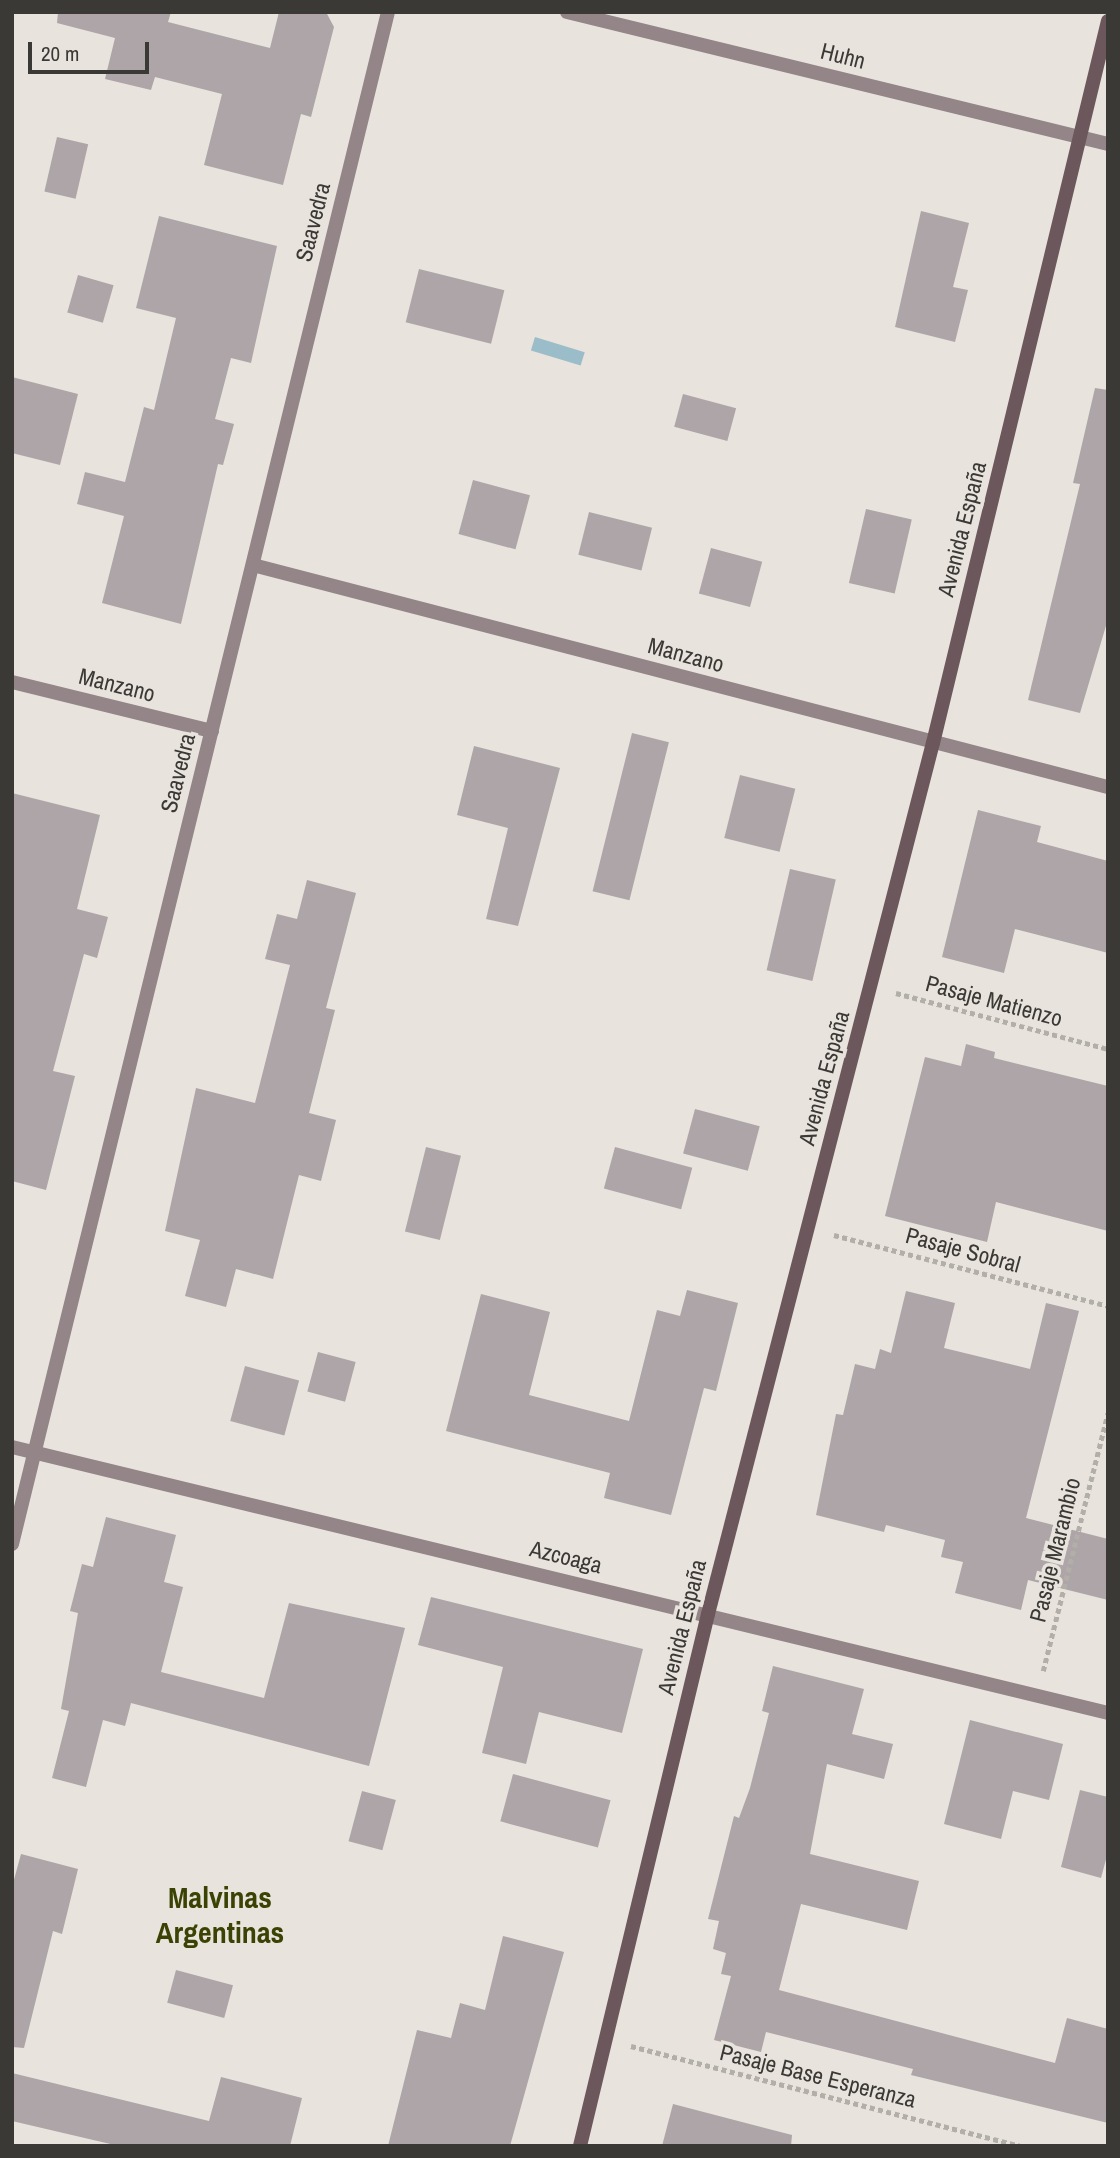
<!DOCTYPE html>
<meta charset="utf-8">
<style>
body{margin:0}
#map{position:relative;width:1120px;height:2158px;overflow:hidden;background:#e8e3dc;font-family:"Archivo Narrow",sans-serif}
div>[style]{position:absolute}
.water>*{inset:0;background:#9bbcc9;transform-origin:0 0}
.building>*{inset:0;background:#ada5a8;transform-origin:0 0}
.path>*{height:4.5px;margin-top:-2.25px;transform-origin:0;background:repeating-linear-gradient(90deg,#b2aea8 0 5px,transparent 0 8.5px)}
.street>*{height:14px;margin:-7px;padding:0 7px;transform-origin:7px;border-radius:7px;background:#938588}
.secondary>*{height:14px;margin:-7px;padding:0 7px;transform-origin:7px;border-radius:7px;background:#6c585c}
span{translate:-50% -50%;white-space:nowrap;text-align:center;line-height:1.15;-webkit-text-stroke:7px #e8e3dc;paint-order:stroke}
.street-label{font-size:23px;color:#3b3936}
.district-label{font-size:30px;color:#3a4204;font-weight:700}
.frame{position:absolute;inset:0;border:14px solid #3b3936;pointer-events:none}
.scale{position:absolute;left:28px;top:42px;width:121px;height:32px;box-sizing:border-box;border:4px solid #3b3936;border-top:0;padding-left:9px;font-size:21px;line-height:24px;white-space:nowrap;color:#3b3936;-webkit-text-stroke:5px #e8e3dc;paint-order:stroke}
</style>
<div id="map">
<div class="water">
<div style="left:535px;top:337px;width:52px;height:14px;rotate:17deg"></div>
</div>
<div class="building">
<div style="clip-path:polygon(58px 12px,171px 12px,168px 22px,270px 48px,279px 12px,326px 12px,334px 27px,311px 117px,301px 114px,283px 185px,204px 165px,222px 94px,155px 77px,151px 90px,105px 79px,115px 38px,57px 23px)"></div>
<div style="left:57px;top:137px;width:32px;height:56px;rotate:13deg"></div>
<div style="clip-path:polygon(921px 211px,969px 223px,953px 287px,968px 290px,955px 342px,895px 327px)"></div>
<div style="clip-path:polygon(159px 216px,277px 246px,251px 363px,231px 358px,215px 419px,234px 424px,223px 465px,218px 464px,181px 624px,102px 603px,124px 516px,77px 504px,85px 472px,125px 482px,144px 407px,154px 410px,176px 318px,136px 308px)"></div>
<div style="left:419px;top:269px;width:88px;height:55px;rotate:14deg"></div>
<div style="left:78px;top:275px;width:37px;height:39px;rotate:16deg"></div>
<div style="clip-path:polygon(12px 377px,78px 394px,60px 465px,12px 453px)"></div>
<div style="clip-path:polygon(1095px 388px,1108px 390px,1108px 619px,1080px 713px,1028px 700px,1080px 484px,1073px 483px)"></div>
<div style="left:683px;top:394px;width:55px;height:34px;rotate:15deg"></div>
<div style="left:473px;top:480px;width:59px;height:56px;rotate:15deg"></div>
<div style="left:866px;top:509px;width:47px;height:76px;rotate:13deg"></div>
<div style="left:589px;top:512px;width:65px;height:44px;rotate:14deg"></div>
<div style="left:711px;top:548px;width:53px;height:47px;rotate:15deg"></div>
<div style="left:632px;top:733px;width:38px;height:163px;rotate:14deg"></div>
<div style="clip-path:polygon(474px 746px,560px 768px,518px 926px,486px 919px,508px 828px,457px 815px)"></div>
<div style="left:740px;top:775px;width:57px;height:65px;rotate:14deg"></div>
<div style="clip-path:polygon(12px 793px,100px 815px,77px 909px,108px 917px,97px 958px,84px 954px,53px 1071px,75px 1076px,46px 1190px,12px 1181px)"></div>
<div style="clip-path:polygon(978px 810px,1041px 826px,1037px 842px,1108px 861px,1108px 953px,1015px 929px,1004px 973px,942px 957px)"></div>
<div style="left:790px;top:869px;width:47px;height:104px;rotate:13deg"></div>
<div style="clip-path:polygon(307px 880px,356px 893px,326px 1008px,335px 1010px,309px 1113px,336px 1120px,321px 1181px,299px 1175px,273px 1279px,236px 1269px,226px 1307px,185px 1296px,200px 1240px,165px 1231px,196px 1088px,255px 1103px,290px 965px,265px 959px,277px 914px,297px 919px)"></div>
<div style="clip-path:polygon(966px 1044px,995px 1052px,994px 1058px,1108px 1086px,1108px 1231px,996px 1202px,987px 1242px,885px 1216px,925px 1057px,961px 1066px)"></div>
<div style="left:695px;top:1109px;width:67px;height:46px;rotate:15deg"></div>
<div style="left:426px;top:1147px;width:36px;height:87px;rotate:14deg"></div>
<div style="left:615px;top:1147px;width:80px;height:43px;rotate:15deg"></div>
<div style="clip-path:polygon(687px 1290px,738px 1303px,716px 1391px,704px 1388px,671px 1515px,604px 1498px,610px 1473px,446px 1431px,481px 1294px,550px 1312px,529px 1395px,629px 1421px,657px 1310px,680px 1316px)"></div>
<div style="clip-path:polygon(906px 1291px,955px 1303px,944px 1348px,1030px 1369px,1046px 1303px,1079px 1311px,1026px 1518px,1108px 1539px,1108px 1600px,1028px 1580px,1021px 1610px,955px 1593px,963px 1562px,941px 1557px,945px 1540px,886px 1525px,884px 1532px,816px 1515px,836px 1414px,843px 1415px,855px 1364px,875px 1369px,880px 1349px,891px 1353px)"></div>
<div style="left:318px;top:1352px;width:39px;height:41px;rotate:15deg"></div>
<div style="left:245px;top:1366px;width:56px;height:57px;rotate:15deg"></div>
<div style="clip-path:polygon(106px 1517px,176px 1535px,164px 1582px,183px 1587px,161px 1672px,264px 1698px,289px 1603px,405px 1628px,369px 1766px,131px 1703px,125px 1726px,103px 1720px,86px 1787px,52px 1778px,69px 1711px,61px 1709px,78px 1613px,70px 1611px,82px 1564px,93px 1567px)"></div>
<div style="clip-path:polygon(431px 1597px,643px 1649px,622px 1733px,539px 1712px,526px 1764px,482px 1753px,503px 1667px,418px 1645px)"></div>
<div style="clip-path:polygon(773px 1666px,864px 1689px,852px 1734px,893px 1744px,884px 1779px,827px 1764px,810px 1854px,919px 1881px,907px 1930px,801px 1904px,779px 1990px,1055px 2063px,1067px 2018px,1108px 2029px,1108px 2123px,911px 2075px,913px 2069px,766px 2032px,761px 2052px,714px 2040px,731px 1976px,721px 1974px,726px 1953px,713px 1949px,719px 1921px,708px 1919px,734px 1816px,739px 1818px,750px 1788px,769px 1713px,762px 1711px)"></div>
<div style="clip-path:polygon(970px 1720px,1063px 1744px,1049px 1800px,1013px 1791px,1001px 1839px,944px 1824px)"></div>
<div style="left:513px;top:1774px;width:101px;height:49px;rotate:15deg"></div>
<div style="clip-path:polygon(1080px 1790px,1108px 1797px,1108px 1852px,1101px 1878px,1061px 1867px)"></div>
<div style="left:362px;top:1791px;width:35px;height:52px;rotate:15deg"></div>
<div style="clip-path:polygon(21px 1854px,78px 1869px,62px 1934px,53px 1931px,24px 2048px,12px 2047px,12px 1887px)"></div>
<div style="clip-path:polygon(503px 1936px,564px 1952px,510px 2146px,388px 2146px,417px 2030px,451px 2038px,460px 2003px,485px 2010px)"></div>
<div style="left:176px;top:1970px;width:59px;height:34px;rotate:15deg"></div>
<div style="clip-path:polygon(12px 2073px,209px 2121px,221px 2077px,302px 2098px,290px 2146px,119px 2146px,12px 2121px)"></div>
<div style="clip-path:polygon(673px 2104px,792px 2135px,791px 2146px,662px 2146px)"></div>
</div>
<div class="path">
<div style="left:896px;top:993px;width:219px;rotate:14.8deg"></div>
<div style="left:834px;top:1235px;width:283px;rotate:14.5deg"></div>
<div style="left:1043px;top:1671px;width:266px;rotate:-75.9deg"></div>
<div style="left:631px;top:2046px;width:402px;rotate:14.4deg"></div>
</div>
<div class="street">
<div style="left:567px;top:12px;width:557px;rotate:13.71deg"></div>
<div style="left:253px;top:565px;width:883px;rotate:14.56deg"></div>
<div style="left:12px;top:682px;width:206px;rotate:13.8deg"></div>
<div style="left:12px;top:1447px;width:1128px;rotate:13.64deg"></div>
<div style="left:12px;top:1544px;width:1577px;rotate:-76.21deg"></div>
</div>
<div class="secondary">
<div style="left:580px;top:2146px;width:547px;rotate:-76.47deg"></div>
<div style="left:708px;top:1614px;width:900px;rotate:-75.52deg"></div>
<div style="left:933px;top:743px;width:743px;rotate:-76.38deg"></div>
</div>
<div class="street-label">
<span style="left:843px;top:56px;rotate:14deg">Huhn</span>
<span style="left:313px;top:222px;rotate:-76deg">Saavedra</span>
<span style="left:962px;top:529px;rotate:-76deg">Avenida España</span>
<span style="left:686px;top:655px;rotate:15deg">Manzano</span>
<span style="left:117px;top:685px;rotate:14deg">Manzano</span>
<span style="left:178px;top:773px;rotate:-76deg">Saavedra</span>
<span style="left:994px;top:1001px;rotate:15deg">Pasaje Matienzo</span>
<span style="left:824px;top:1078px;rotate:-75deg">Avenida España</span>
<span style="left:963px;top:1250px;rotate:15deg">Pasaje Sobral</span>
<span style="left:1055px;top:1550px;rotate:-76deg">Pasaje Marambio</span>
<span style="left:566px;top:1557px;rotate:14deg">Azcoaga</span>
<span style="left:682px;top:1627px;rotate:-76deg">Avenida España</span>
<span style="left:818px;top:2076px;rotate:14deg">Pasaje Base Esperanza</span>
</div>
<div class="district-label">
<span style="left:220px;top:1914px">Malvinas<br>Argentinas</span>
</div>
<div class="frame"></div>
<div class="scale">20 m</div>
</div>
